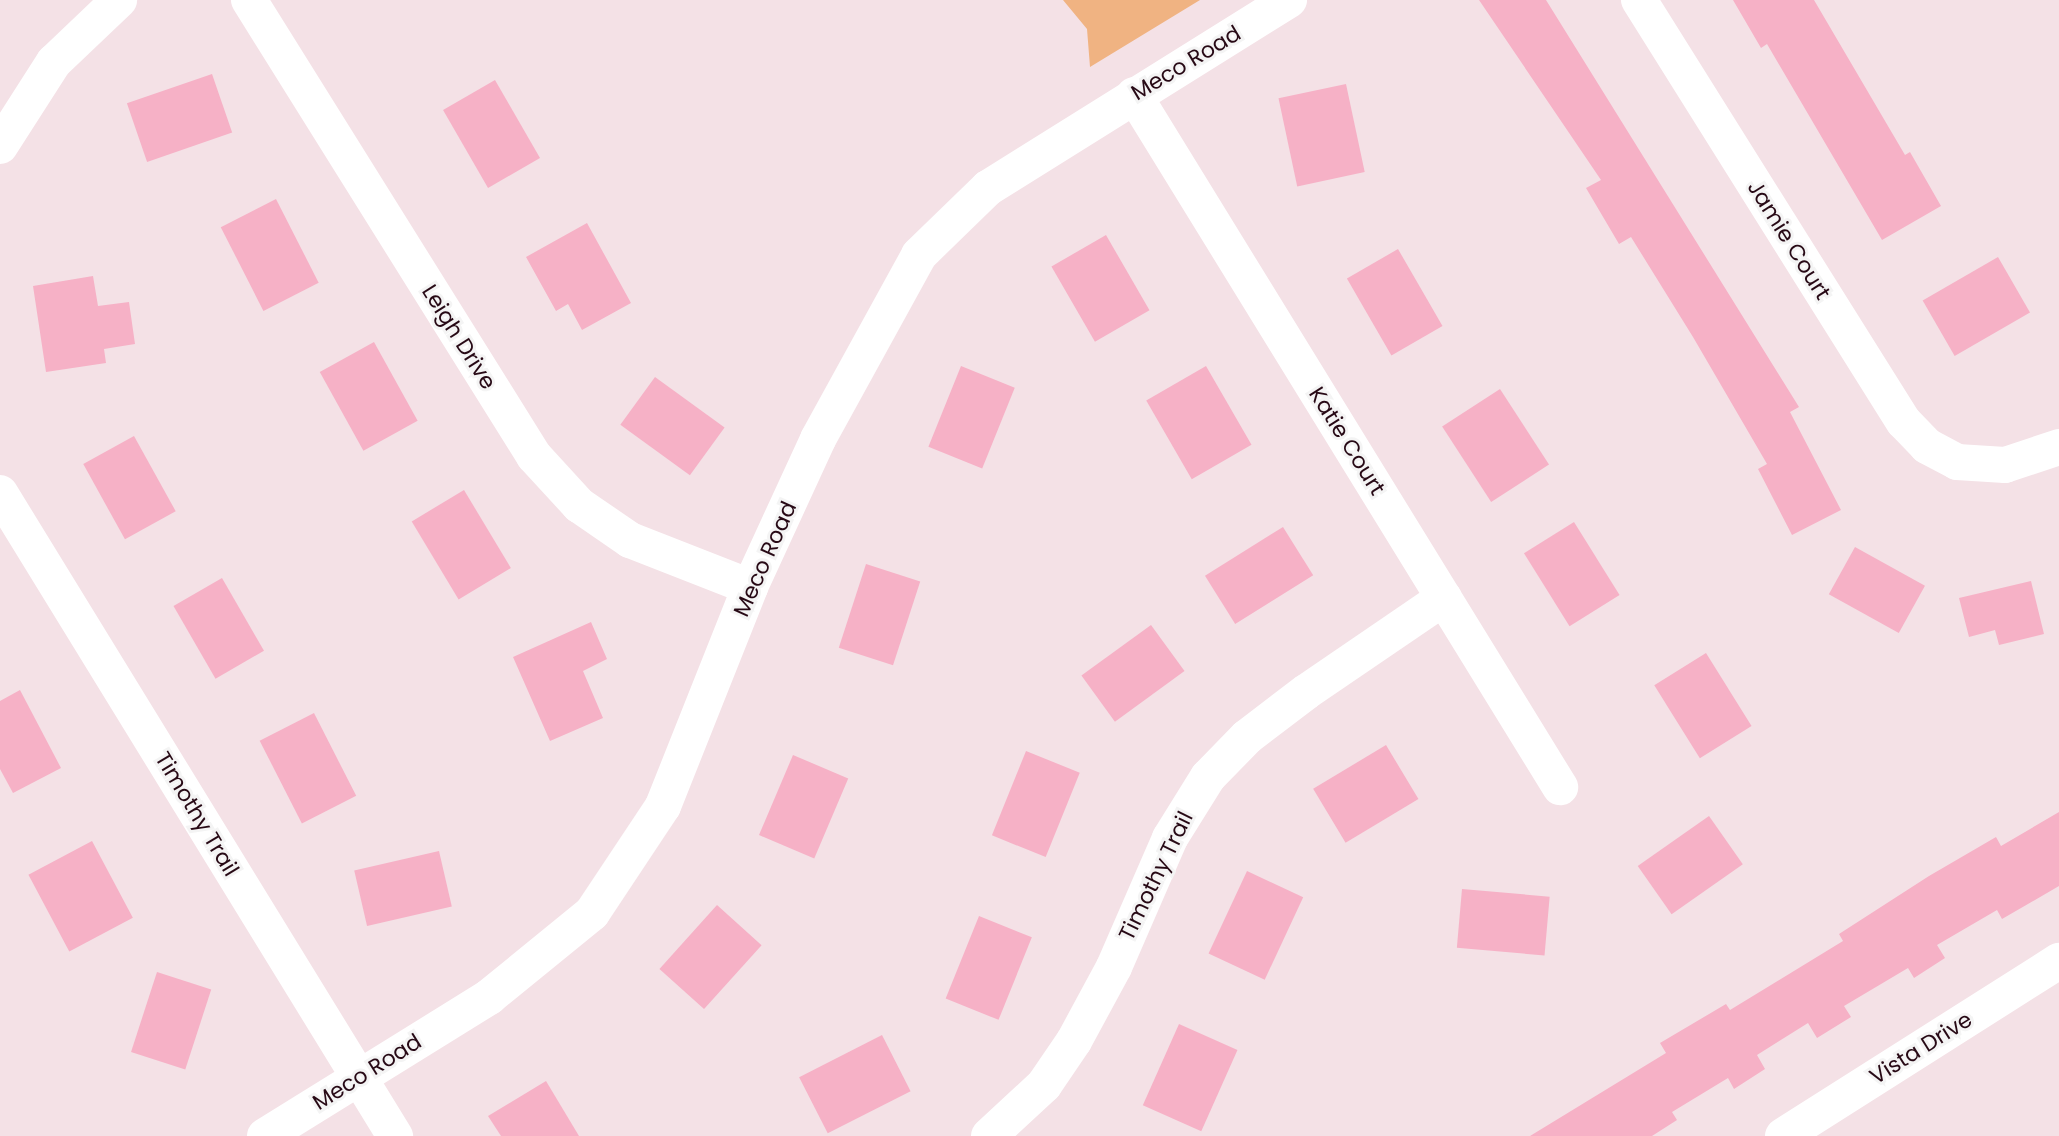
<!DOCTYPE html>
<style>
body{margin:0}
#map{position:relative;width:2059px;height:1136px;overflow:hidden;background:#f4e1e6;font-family:Poppins,sans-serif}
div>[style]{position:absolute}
.green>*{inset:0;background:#f0b382}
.building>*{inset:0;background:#f6b1c6;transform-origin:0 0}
.minor>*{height:36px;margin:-18px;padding:0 18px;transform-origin:18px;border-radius:18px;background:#fff}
span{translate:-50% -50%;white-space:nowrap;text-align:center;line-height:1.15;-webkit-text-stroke:6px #f4f4f4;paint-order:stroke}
.street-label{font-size:22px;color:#270915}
</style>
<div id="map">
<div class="green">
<div style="clip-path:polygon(1063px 0,1200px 0,1090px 67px,1087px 29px)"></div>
</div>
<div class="building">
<div style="clip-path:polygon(1479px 0,1546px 0,1799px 407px,1790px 412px,1841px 510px,1792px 535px,1758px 469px,1767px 464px,1693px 337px,1631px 237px,1619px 244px,1586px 188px,1601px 180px)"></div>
<div style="clip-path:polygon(1733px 0,1814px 0,1905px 155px,1910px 152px,1941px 206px,1882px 240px,1767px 44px,1761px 48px)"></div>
<div style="left:212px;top:74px;width:62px;height:90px;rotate:71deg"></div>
<div style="left:495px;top:80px;width:90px;height:60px;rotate:60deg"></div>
<div style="left:1346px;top:84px;width:90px;height:69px;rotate:78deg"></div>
<div style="left:276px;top:199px;width:94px;height:62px;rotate:63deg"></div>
<div style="clip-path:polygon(587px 223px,631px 303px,582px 330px,568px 304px,556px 311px,526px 257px)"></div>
<div style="left:1106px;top:235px;width:87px;height:63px;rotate:60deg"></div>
<div style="left:1398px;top:249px;width:89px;height:59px;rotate:60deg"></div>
<div style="left:1998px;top:257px;width:64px;height:87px;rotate:60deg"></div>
<div style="clip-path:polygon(93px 276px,98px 306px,129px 302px,135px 344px,104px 349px,106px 363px,46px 372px,33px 286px)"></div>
<div style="left:374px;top:342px;width:90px;height:62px;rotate:61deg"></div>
<div style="left:961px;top:366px;width:58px;height:87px;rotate:22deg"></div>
<div style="left:1206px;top:366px;width:91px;height:69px;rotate:60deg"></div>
<div style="left:655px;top:377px;width:86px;height:59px;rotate:36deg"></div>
<div style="left:1500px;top:389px;width:90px;height:69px;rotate:57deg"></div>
<div style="left:134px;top:436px;width:86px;height:58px;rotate:61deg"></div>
<div style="left:464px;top:490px;width:91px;height:61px;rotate:59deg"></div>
<div style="left:1574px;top:522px;width:86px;height:59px;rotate:58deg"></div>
<div style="left:1283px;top:527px;width:57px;height:92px;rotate:58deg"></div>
<div style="left:1855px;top:547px;width:80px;height:54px;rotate:29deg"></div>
<div style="left:866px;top:564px;width:57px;height:88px;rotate:18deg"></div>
<div style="left:222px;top:578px;width:84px;height:56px;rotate:60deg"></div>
<div style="clip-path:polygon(2031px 581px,2044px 634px,1999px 645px,1995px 630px,1969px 637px,1959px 598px)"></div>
<div style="clip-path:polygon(591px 622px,607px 659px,583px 671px,603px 718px,550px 741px,513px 657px)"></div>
<div style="left:1151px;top:625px;width:57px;height:86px;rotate:54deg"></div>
<div style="left:1706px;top:653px;width:86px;height:61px;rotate:58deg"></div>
<div style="clip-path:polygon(20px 690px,61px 768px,13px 793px,0 769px,0 701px)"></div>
<div style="left:314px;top:713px;width:93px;height:61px;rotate:63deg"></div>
<div style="left:1386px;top:745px;width:63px;height:85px;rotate:59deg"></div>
<div style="left:1026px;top:751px;width:58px;height:91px;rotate:22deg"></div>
<div style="left:793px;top:755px;width:60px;height:87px;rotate:23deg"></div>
<div style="clip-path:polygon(2059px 812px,2059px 886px,2002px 919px,1997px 910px,1937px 945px,1945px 958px,1914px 978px,1908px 968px,1844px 1006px,1851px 1017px,1817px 1038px,1808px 1023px,1757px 1055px,1765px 1069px,1734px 1089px,1728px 1078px,1672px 1112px,1677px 1120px,1652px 1136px,1530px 1136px,1666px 1053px,1660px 1043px,1726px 1004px,1730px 1010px,1843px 941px,1839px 934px,1929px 876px,1996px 837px,2001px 846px)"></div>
<div style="left:1709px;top:816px;width:59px;height:87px;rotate:55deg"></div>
<div style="left:92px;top:841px;width:87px;height:72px;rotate:62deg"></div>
<div style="left:439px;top:851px;width:57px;height:87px;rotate:77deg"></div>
<div style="left:1247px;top:871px;width:62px;height:91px;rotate:25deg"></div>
<div style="left:1462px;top:889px;width:88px;height:59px;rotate:5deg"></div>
<div style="left:717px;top:905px;width:60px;height:86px;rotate:42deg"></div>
<div style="left:979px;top:916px;width:57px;height:89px;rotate:22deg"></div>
<div style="left:157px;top:972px;width:57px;height:84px;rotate:18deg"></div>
<div style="left:1179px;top:1024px;width:64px;height:89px;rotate:24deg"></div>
<div style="left:882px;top:1035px;width:63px;height:93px;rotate:63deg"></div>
<div style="clip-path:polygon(546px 1081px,579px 1136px,501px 1136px,488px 1116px)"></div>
</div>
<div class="minor">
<div style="left:249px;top:0;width:538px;rotate:57.99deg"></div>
<div style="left:534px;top:456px;width:67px;rotate:47.4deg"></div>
<div style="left:579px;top:505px;width:62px;rotate:34.5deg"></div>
<div style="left:630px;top:540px;width:129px;rotate:21.4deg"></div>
<div style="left:1639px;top:0;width:498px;rotate:57.9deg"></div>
<div style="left:1904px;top:422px;width:33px;rotate:46deg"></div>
<div style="left:1927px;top:446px;width:34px;rotate:28deg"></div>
<div style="left:1957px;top:462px;width:48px;rotate:3.6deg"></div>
<div style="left:2005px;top:465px;width:57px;rotate:-18.4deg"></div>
<div style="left:1134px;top:95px;width:813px;rotate:58.38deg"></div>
<div style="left:0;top:146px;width:100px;rotate:-57.3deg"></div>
<div style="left:54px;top:62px;width:90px;rotate:-43.6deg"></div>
<div style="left:0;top:493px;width:755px;rotate:58.44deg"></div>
<div style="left:265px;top:1136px;width:264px;rotate:-31.8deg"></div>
<div style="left:489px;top:997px;width:133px;rotate:-39.2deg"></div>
<div style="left:592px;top:913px;width:128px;rotate:-56.4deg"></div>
<div style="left:663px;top:806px;width:236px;rotate:-68.3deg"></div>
<div style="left:750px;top:587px;width:163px;rotate:-65.3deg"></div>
<div style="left:818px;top:439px;width:210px;rotate:-61.2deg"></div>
<div style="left:919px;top:255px;width:96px;rotate:-44.2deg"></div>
<div style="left:988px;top:188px;width:355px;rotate:-32deg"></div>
<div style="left:989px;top:1136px;width:75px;rotate:-42.8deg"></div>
<div style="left:1044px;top:1085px;width:53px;rotate:-55.7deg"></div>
<div style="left:1074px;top:1041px;width:84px;rotate:-61.6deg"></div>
<div style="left:1114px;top:967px;width:141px;rotate:-66.5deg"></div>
<div style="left:1170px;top:838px;width:72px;rotate:-58.1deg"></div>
<div style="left:1208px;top:777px;width:56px;rotate:-45.7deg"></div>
<div style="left:1247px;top:737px;width:74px;rotate:-37.3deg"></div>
<div style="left:1306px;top:692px;width:167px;rotate:-34.3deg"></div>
<div style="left:1783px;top:1136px;width:327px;rotate:-32.4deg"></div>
</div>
<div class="street-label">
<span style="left:1186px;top:63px;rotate:-31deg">Meco Road</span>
<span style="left:1789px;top:240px;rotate:58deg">Jamie Court</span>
<span style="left:459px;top:337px;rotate:58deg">Leigh Drive</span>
<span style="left:1347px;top:441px;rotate:58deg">Katie Court</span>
<span style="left:765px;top:559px;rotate:-66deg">Meco Road</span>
<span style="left:197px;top:814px;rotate:59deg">Timothy Trail</span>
<span style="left:1156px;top:876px;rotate:-64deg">Timothy Trail</span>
<span style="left:1921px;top:1048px;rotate:-32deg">Vista Drive</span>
<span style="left:367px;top:1072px;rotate:-32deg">Meco Road</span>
</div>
</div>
